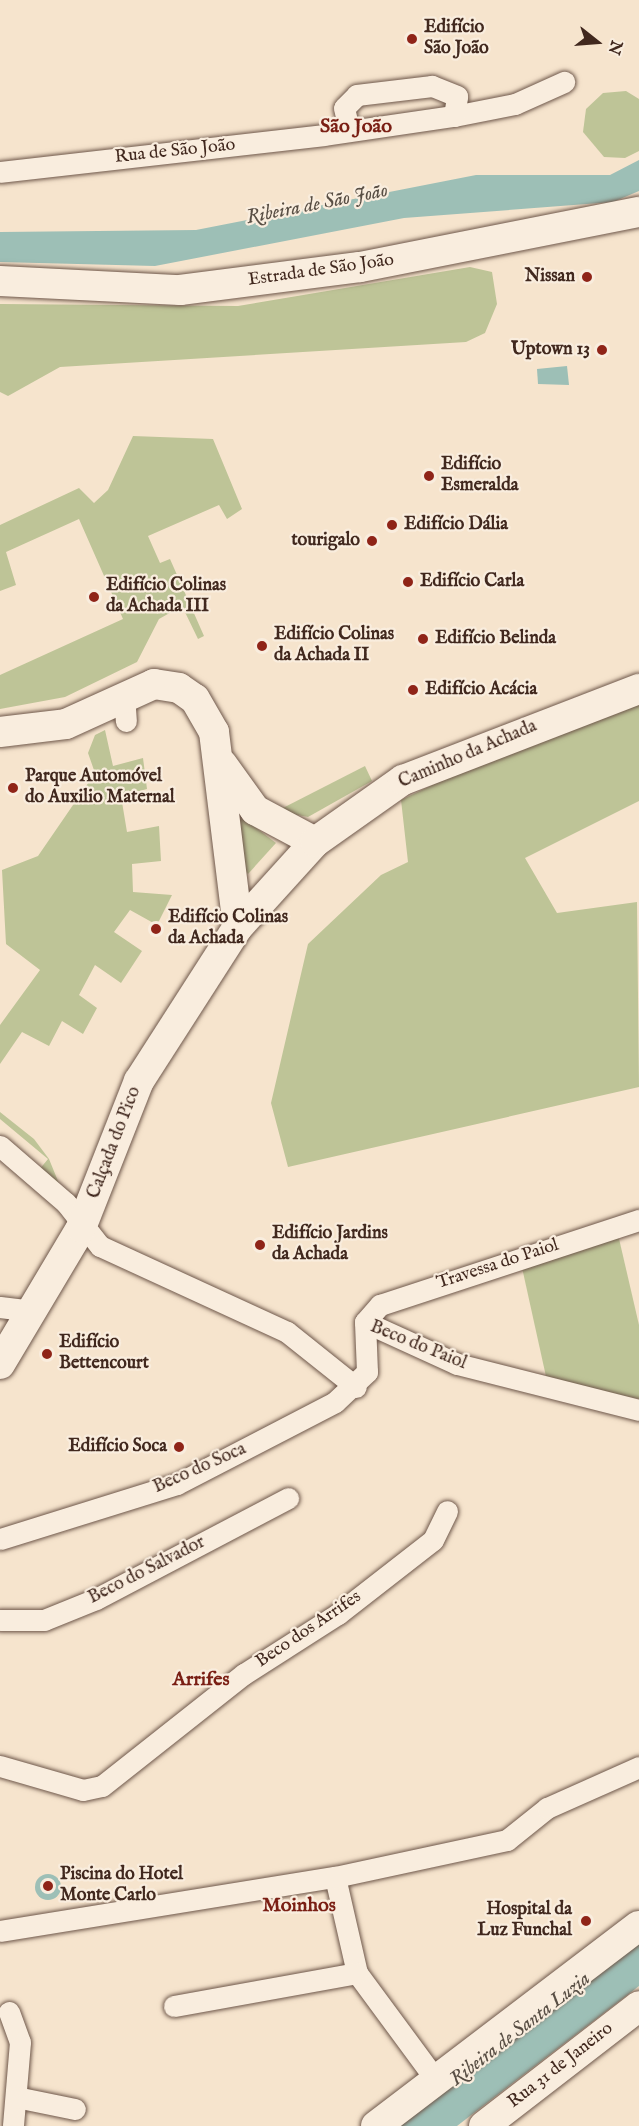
<!DOCTYPE html>
<meta charset="utf-8">
<style>
body{margin:0}
#map{position:relative;width:639px;height:2126px;overflow:hidden;background:#f6e4cd;font-family:"IM FELL English",serif}
div>[style]{position:absolute}
.green>*{inset:0;background:#bec497}
.water>*{inset:0;background:#9dbfb6}
.round{border-radius:50%}
.roads{filter:drop-shadow(0 0 2px #6e574a) drop-shadow(0 0 2px #6e574a)}
.street>*{height:21px;margin:-10.5px;padding:0 10.5px;transform-origin:10.5px;border-radius:10.5px;background:#f9edde}
.secondary>*{height:30px;margin:-15px;padding:0 15px;transform-origin:15px;border-radius:15px;background:#f9edde}
.dots>*{width:16px;height:16px;translate:-50% -50%;box-sizing:border-box;border:3px solid #f9edde;border-radius:50%}
span{translate:-50% -50%;white-space:nowrap;text-align:center;line-height:1.15;-webkit-text-stroke:4.5px #f9edde;paint-order:stroke}
.poi-label{font-size:18px;color:#41281e;font-weight:700}
.left{translate:0 -50%;text-align:left}
.right{translate:-100% -50%;text-align:right}
.street-label{font-size:18px;color:#41281e}
.neighbourhood-label{font-size:20px;color:#7a1f14;font-weight:700}
.water-label{font-size:20px;color:#584e44;font-style:italic}
.north{position:absolute;left:567px;top:12px;width:60px;height:60px;-webkit-text-stroke:4px #f9edde;paint-order:stroke;rotate:107deg;font-size:16px;font-weight:700;line-height:24px;text-align:center;color:#41281e}
.north::after{content:'';display:block;margin:auto;width:21px;height:27px;background:#41281e;clip-path:polygon(50% 0,100% 100%,50% 72%,0 100%)}
</style>
<div id="map">
<div class="green">
<div style="clip-path:polygon(626px 91px,639px 99px,639px 151px,625px 158px,604px 157px,583px 132px,586px 109px,603px 93px)"></div>
<div style="clip-path:polygon(470px 267px,492px 272px,497px 304px,485px 333px,466px 342px,60px 367px,8px 396px,0 392px,0 304px,238px 306px)"></div>
<div style="clip-path:polygon(133px 436px,213px 439px,242px 509px,227px 519px,219px 505px,148px 536px,160px 563px,170px 559px,204px 636px,198px 639px,182px 606px,159px 619px,137px 662px,65px 697px,0 709px,0 675px,123px 619px,79px 519px,6px 552px,16px 585px,0 591px,0 525px,79px 488px,94px 503px,108px 490px)"></div>
<div style="clip-path:polygon(639px 704px,639px 801px,525px 858px,557px 913px,637px 902px,639px 1087px,288px 1167px,271px 1103px,308px 944px,381px 875px,408px 862px,401px 800px,495px 755px)"></div>
<div style="clip-path:polygon(105px 730px,113px 766px,143px 758px,147px 789px,121px 796px,127px 832px,159px 826px,161px 861px,132px 864px,133px 892px,172px 895px,157px 925px,130px 910px,114px 932px,142px 951px,121px 983px,95px 965px,79px 995px,97px 1008px,83px 1034px,62px 1021px,49px 1046px,22px 1032px,0 1064px,0 1025px,40px 970px,6px 944px,2px 870px,38px 856px,95px 773px,88px 753px,95px 735px)"></div>
<div style="clip-path:polygon(365px 766px,372px 781px,308px 817px,277px 811px)"></div>
<div style="clip-path:polygon(239px 815px,276px 843px,248px 874px,245px 870px)"></div>
<div style="clip-path:polygon(0 1112px,34px 1139px,49px 1159px,60px 1186px,39px 1170px,48px 1159px,0 1119px)"></div>
<div style="clip-path:polygon(617px 1230px,639px 1325px,639px 1399px,547px 1381px,521px 1263px)"></div>
</div>
<div class="water">
<div style="clip-path:polygon(639px 160px,639px 191px,613px 202px,404px 218px,155px 266px,0 262px,0 232px,196px 230px,476px 175px,610px 175px)"></div>
<div style="clip-path:polygon(567px 366px,569px 385px,538px 384px,537px 369px)"></div>
<div class="round" style="left:35px;top:1874px;width:26px;height:26px"></div>
<div style="clip-path:polygon(639px 1937px,639px 1986px,457px 2126px,394px 2126px)"></div>
</div>
<div class="roads">
<div class="street">
<div style="left:454px;top:116px;width:62px;rotate:-11.1deg"></div>
<div style="left:515px;top:104px;width:54px;rotate:-24.2deg"></div>
<div style="left:0;top:172px;width:325px;rotate:-6.5deg"></div>
<div style="left:323px;top:135px;width:132px;rotate:-8.3deg"></div>
<div style="left:454px;top:116px;width:20px;rotate:-81deg"></div>
<div style="left:457px;top:96px;width:27px;rotate:-158deg"></div>
<div style="left:432px;top:86px;width:76px;rotate:173.2deg"></div>
<div style="left:357px;top:95px;width:18px;rotate:135deg"></div>
<div style="left:344px;top:108px;width:23px;rotate:77deg"></div>
<div style="left:124px;top:694px;width:27px;rotate:86deg"></div>
<div style="left:0;top:1146px;width:87px;rotate:40.8deg"></div>
<div style="left:66px;top:1203px;width:55px;rotate:51.7deg"></div>
<div style="left:100px;top:1246px;width:206px;rotate:24.7deg"></div>
<div style="left:287px;top:1332px;width:88px;rotate:38.6deg"></div>
<div style="left:0;top:1307px;width:31px;rotate:7deg"></div>
<div style="left:365px;top:1322px;width:101px;rotate:24.5deg"></div>
<div style="left:457px;top:1364px;width:188px;rotate:14.2deg"></div>
<div style="left:0;top:1539px;width:185px;rotate:-17.3deg"></div>
<div style="left:177px;top:1484px;width:178px;rotate:-27.4deg"></div>
<div style="left:335px;top:1402px;width:44px;rotate:-43.2deg"></div>
<div style="left:367px;top:1372px;width:50px;rotate:-92.3deg"></div>
<div style="left:365px;top:1322px;width:23px;rotate:-49deg"></div>
<div style="left:380px;top:1305px;width:273px;rotate:-18.2deg"></div>
<div style="left:0;top:1620px;width:44px"></div>
<div style="left:44px;top:1620px;width:56px;rotate:-22deg"></div>
<div style="left:96px;top:1599px;width:217px;rotate:-27.7deg"></div>
<div style="left:0;top:1766px;width:86px;rotate:16.1deg"></div>
<div style="left:83px;top:1790px;width:19px;rotate:-12deg"></div>
<div style="left:102px;top:1786px;width:181px;rotate:-38.3deg"></div>
<div style="left:244px;top:1674px;width:112px;rotate:-32.6deg"></div>
<div style="left:338px;top:1614px;width:120px;rotate:-37.9deg"></div>
<div style="left:433px;top:1540px;width:32px;rotate:-64deg"></div>
<div style="left:335px;top:1877px;width:98px;rotate:77.1deg"></div>
<div style="left:357px;top:1973px;width:133px;rotate:53.6deg"></div>
<div style="left:0;top:1931px;width:339px;rotate:-9.2deg"></div>
<div style="left:335px;top:1877px;width:176px;rotate:-12.1deg"></div>
<div style="left:507px;top:1840px;width:51px;rotate:-38.7deg"></div>
<div style="left:547px;top:1808px;width:101px;rotate:-24deg"></div>
<div style="left:174px;top:2006px;width:186px;rotate:-10.2deg"></div>
<div style="left:9px;top:2012px;width:32px;rotate:70deg"></div>
<div style="left:20px;top:2042px;width:84px;rotate:94.8deg"></div>
<div style="left:16px;top:2097px;width:60px;rotate:11.5deg"></div>
</div>
<div class="secondary">
<div style="left:0;top:281px;width:180px;rotate:2.9deg"></div>
<div style="left:180px;top:290px;width:181px;rotate:-7.3deg"></div>
<div style="left:360px;top:267px;width:284px;rotate:-11.2deg"></div>
<div style="left:0;top:732px;width:66px;rotate:-6.9deg"></div>
<div style="left:66px;top:724px;width:97px;rotate:-24.4deg"></div>
<div style="left:154px;top:684px;width:25px;rotate:9deg"></div>
<div style="left:179px;top:688px;width:19px;rotate:35deg"></div>
<div style="left:195px;top:699px;width:38px;rotate:60deg"></div>
<div style="left:214px;top:732px;width:196px;rotate:83deg"></div>
<div style="left:222px;top:764px;width:57px;rotate:54.3deg"></div>
<div style="left:255px;top:810px;width:68px;rotate:28.1deg"></div>
<div style="left:0;top:1364px;width:158px;rotate:-59.2deg"></div>
<div style="left:81px;top:1228px;width:158px;rotate:-68.5deg"></div>
<div style="left:139px;top:1081px;width:183px;rotate:-57.3deg"></div>
<div style="left:238px;top:927px;width:115px;rotate:-47.8deg"></div>
<div style="left:315px;top:842px;width:108px;rotate:-35.2deg"></div>
<div style="left:403px;top:780px;width:253px;rotate:-21.1deg"></div>
<div style="left:376px;top:2126px;width:330px;rotate:-37.3deg"></div>
<div style="left:484px;top:2126px;width:196px;rotate:-37.7deg"></div>
</div>
</div>
<div class="dots">
<div style="left:412px;top:39px;background:#8f2418"></div>
<div style="left:587px;top:277px;background:#8f2418"></div>
<div style="left:602px;top:350px;background:#8f2418"></div>
<div style="left:429px;top:476px;background:#8f2418"></div>
<div style="left:392px;top:525px;background:#8f2418"></div>
<div style="left:372px;top:541px;background:#8f2418"></div>
<div style="left:408px;top:582px;background:#8f2418"></div>
<div style="left:94px;top:597px;background:#8f2418"></div>
<div style="left:423px;top:639px;background:#8f2418"></div>
<div style="left:262px;top:646px;background:#8f2418"></div>
<div style="left:413px;top:690px;background:#8f2418"></div>
<div style="left:13px;top:788px;background:#8f2418"></div>
<div style="left:156px;top:929px;background:#8f2418"></div>
<div style="left:260px;top:1245px;background:#8f2418"></div>
<div style="left:47px;top:1354px;background:#8f2418"></div>
<div style="left:179px;top:1447px;background:#8f2418"></div>
<div style="left:48px;top:1886px;background:#8f2418"></div>
<div style="left:586px;top:1921px;background:#8f2418"></div>
</div>
<div class="poi-label">
<span class="left" style="left:424px;top:39px">Edifício<br>São João</span>
<span class="right" style="left:575px;top:277px">Nissan</span>
<span class="right" style="left:590px;top:350px">Uptown 13</span>
<span class="left" style="left:441px;top:476px">Edifício<br>Esmeralda</span>
<span class="left" style="left:404px;top:525px">Edifício Dália</span>
<span class="right" style="left:360px;top:541px">tourigalo</span>
<span class="left" style="left:420px;top:582px">Edifício Carla</span>
<span class="left" style="left:106px;top:597px">Edifício Colinas<br>da Achada III</span>
<span class="left" style="left:274px;top:646px">Edifício Colinas<br>da Achada II</span>
<span class="left" style="left:435px;top:639px">Edifício Belinda</span>
<span class="left" style="left:425px;top:690px">Edifício Acácia</span>
<span class="left" style="left:25px;top:788px">Parque Automóvel<br>do Auxilio Maternal</span>
<span class="left" style="left:168px;top:929px">Edifício Colinas<br>da Achada</span>
<span class="left" style="left:272px;top:1245px">Edifício Jardins<br>da Achada</span>
<span class="left" style="left:59px;top:1354px">Edifício<br>Bettencourt</span>
<span class="right" style="left:167px;top:1447px">Edifício Soca</span>
<span class="left" style="left:60px;top:1886px">Piscina do Hotel<br>Monte Carlo</span>
<span class="right" style="left:572px;top:1921px">Hospital da<br>Luz Funchal</span>
</div>
<div class="street-label">
<span style="left:175px;top:152px;rotate:-6deg">Rua de São João</span>
<span style="left:321px;top:271px;rotate:-8deg">Estrada de São João</span>
<span style="left:468px;top:755px;rotate:-23deg">Caminho da Achada</span>
<span style="left:115px;top:1143px;rotate:-69deg">Calçada do Pico</span>
<span style="left:498px;top:1265px;rotate:-18deg">Travessa do Paiol</span>
<span style="left:418px;top:1346px;rotate:22deg">Beco do Paiol</span>
<span style="left:200px;top:1469px;rotate:-24deg">Beco do Soca</span>
<span style="left:147px;top:1571px;rotate:-27deg">Beco do Salvador</span>
<span style="left:309px;top:1630px;rotate:-34deg">Beco dos Arrifes</span>
<span style="left:561px;top:2066px;rotate:-38deg">Rua 31 de Janeiro</span>
</div>
<div class="neighbourhood-label">
<span style="left:356px;top:126px">São João</span>
<span style="left:201px;top:1679px">Arrifes</span>
<span style="left:299px;top:1905px">Moinhos</span>
</div>
<div class="water-label">
<span style="left:317px;top:204px;rotate:-11deg">Ribeira de São João</span>
<span style="left:520px;top:2029px;rotate:-38deg">Ribeira de Santa Luzia</span>
</div>
<div class="north">N</div>
</div>
